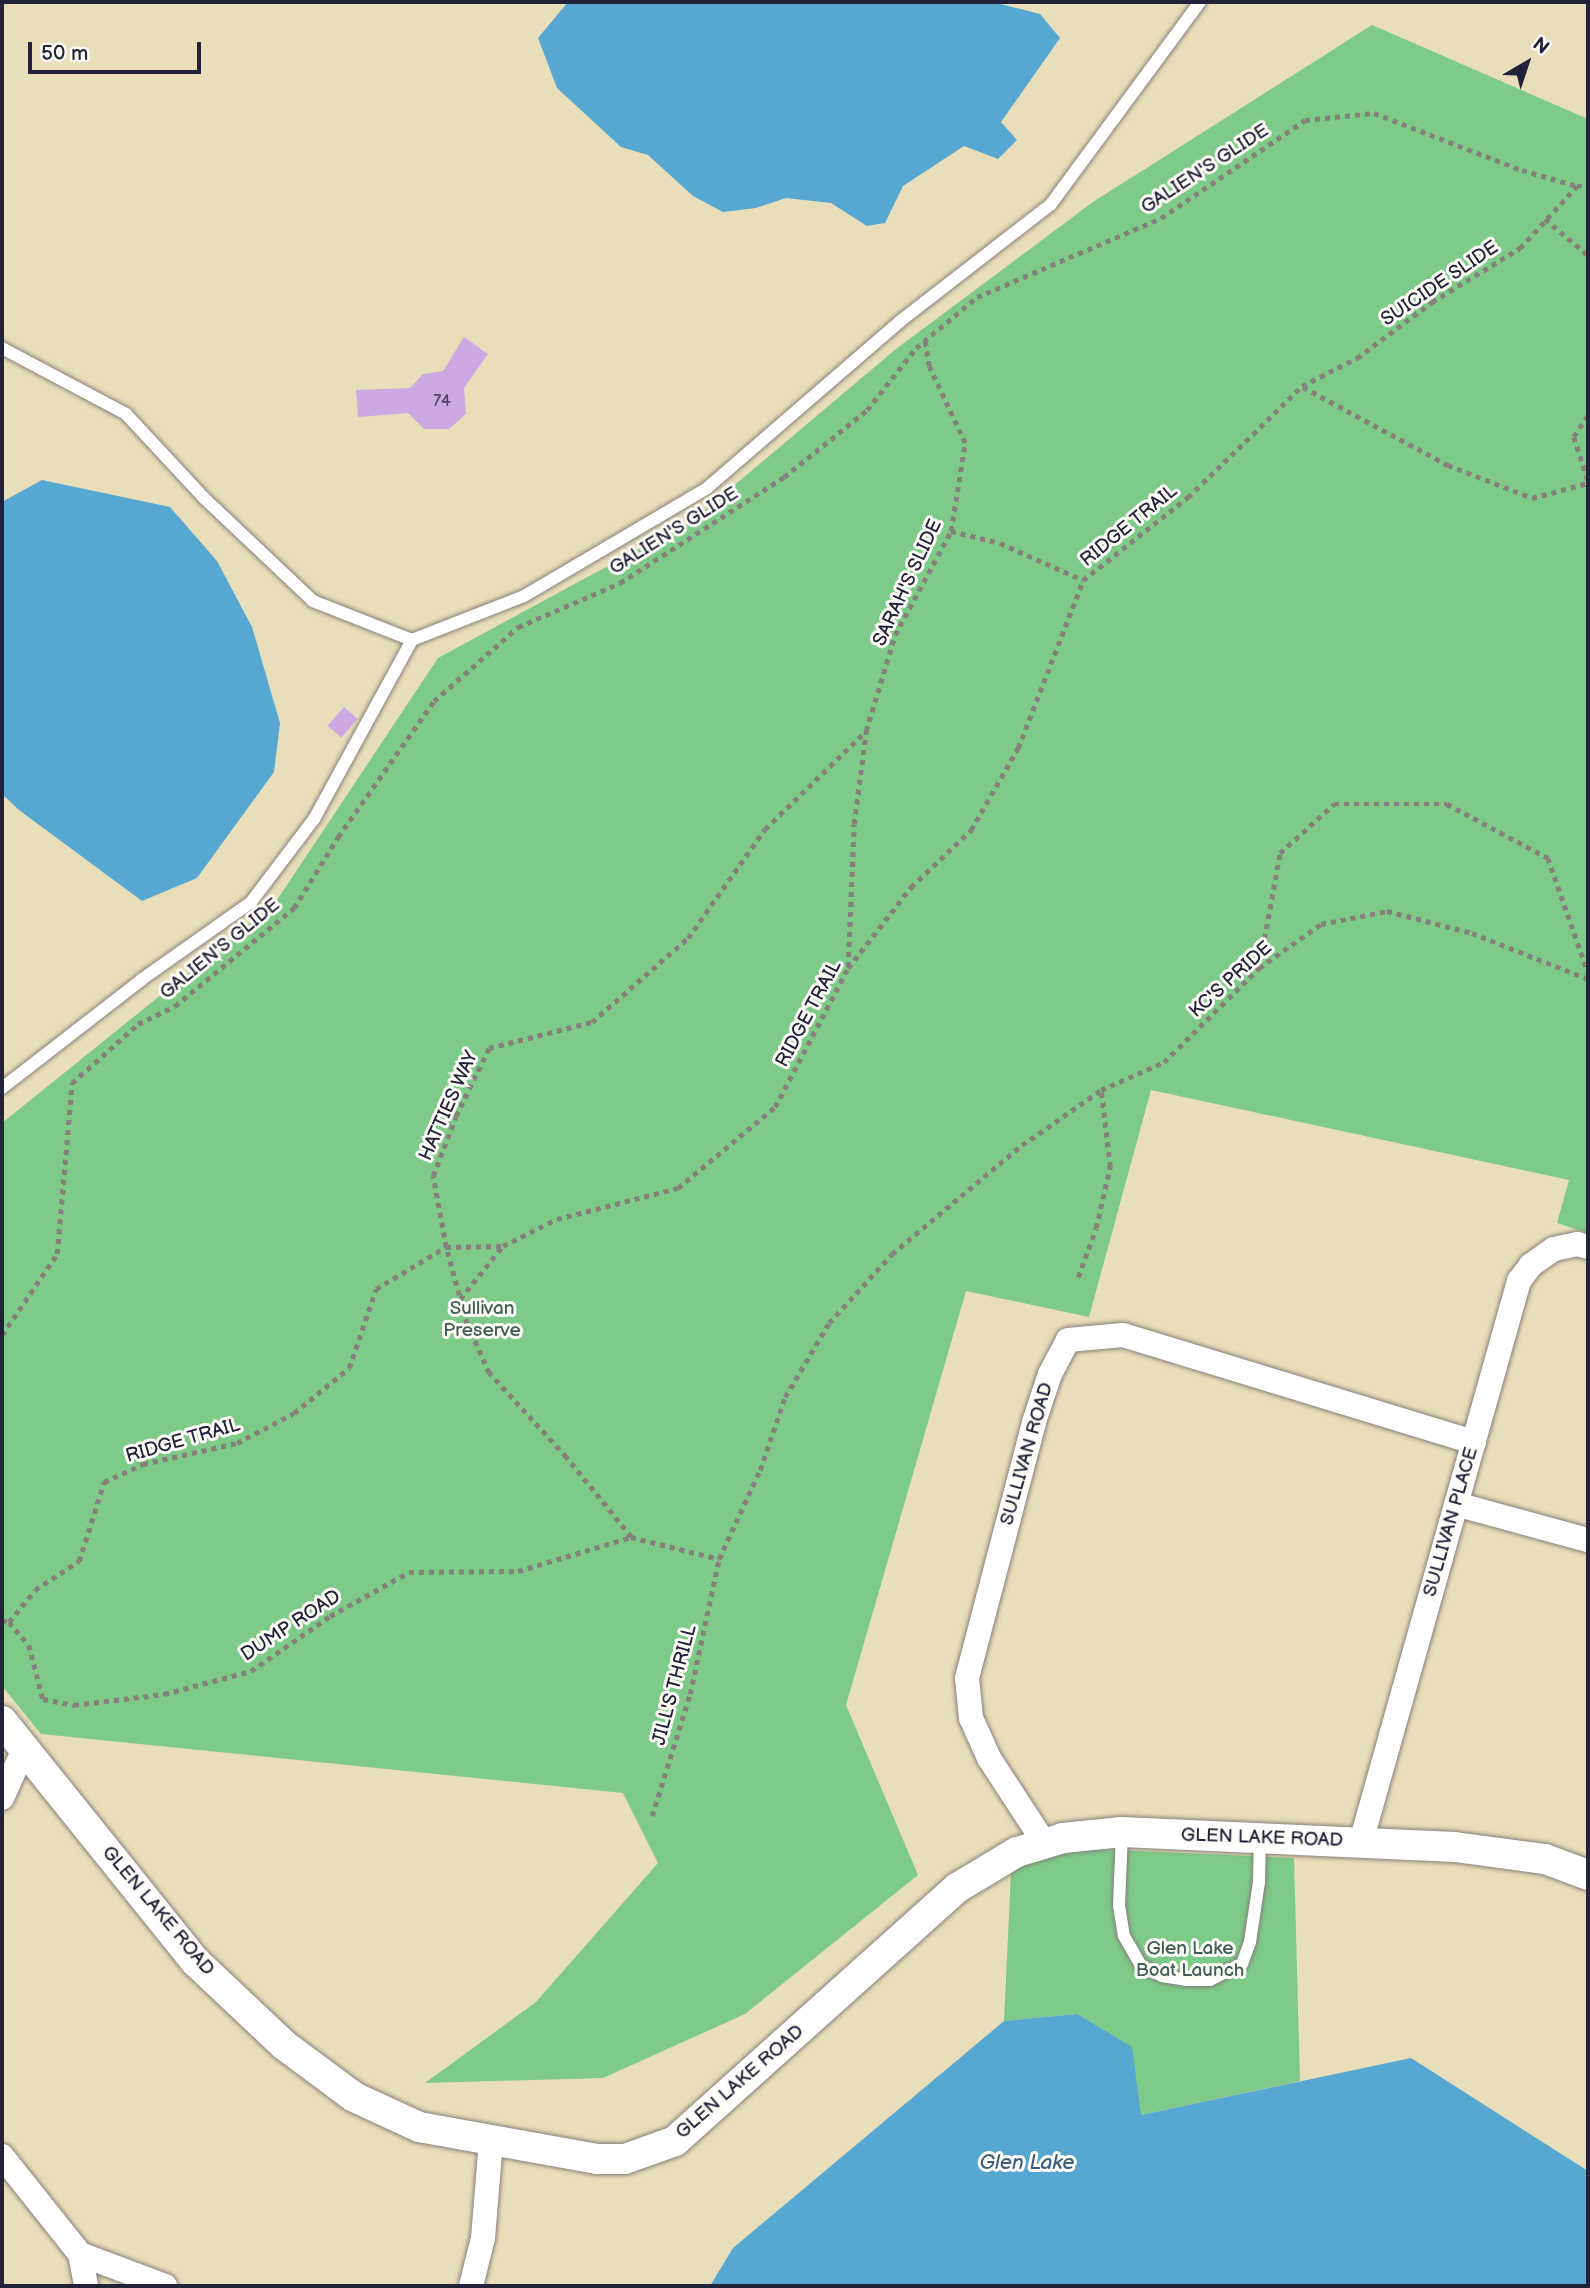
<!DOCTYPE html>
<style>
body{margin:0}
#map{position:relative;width:1590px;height:2288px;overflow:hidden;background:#e9deba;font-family:"Balsamiq Sans",sans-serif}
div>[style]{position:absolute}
.green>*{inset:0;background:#7dca89}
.water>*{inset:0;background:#56a7d1}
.building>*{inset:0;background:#cea8e2;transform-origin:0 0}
.path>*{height:4.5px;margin-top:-2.25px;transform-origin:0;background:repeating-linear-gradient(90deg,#86807a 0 5px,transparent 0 10px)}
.roads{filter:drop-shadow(0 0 2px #86807a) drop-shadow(0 0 2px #86807a)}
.service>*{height:12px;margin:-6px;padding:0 6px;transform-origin:6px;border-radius:6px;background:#fff}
.minor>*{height:24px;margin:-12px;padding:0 12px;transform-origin:12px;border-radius:12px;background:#fff}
.tertiary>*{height:30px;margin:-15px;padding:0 15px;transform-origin:15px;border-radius:15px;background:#fff}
span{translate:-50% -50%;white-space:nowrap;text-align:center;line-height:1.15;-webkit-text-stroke:6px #fdfcf7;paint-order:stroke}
.number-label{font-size:16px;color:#4d4465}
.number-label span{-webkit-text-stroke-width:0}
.street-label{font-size:19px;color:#22223b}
.park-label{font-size:19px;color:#425d56}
.water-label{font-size:21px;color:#395e7e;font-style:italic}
.frame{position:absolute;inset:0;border:4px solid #22223b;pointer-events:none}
.north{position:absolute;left:1492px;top:28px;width:70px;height:70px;-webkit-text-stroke:5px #fdfcf7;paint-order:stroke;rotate:39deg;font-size:19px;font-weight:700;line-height:28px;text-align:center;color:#22223b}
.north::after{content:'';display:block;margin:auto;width:24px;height:32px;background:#22223b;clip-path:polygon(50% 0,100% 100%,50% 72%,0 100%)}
.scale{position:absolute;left:28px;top:42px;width:173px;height:32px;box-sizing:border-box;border:4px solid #22223b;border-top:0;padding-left:9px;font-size:21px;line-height:24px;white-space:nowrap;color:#22223b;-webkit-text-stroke:5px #fdfcf7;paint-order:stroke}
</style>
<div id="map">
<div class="green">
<div style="clip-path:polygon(1372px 25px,1588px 119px,1588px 1233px,1557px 1223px,1569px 1180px,1151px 1090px,1089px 1317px,966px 1291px,846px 1705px,918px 1875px,745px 2014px,603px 2078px,425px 2083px,536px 2002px,658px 1863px,623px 1793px,41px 1734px,2px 1686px,2px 1123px,275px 903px,438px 658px,693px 520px,896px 349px,1093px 202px)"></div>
<div style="clip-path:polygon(1094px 1849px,1294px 1858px,1300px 2081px,1141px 2115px,1077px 2014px,1004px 2021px,1011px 1872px,1039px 1855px)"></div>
</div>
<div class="water">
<div style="clip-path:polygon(568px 2px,993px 2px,1040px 14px,1060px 38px,1001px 122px,1017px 140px,998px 159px,964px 146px,903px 186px,885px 223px,867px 226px,831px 203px,786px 198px,756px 208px,723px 212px,693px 196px,648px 155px,621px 147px,557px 88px,538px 38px)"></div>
<div style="clip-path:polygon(42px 480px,170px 507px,217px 561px,252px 627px,280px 723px,274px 772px,197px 878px,142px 901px,19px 810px,2px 794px,2px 502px)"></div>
<div style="clip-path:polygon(1077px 2014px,1132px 2047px,1141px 2115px,1411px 2058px,1588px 2171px,1588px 2286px,710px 2286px,733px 2248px,1004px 2021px)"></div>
</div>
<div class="building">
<div style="clip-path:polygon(464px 337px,488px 354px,464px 388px,466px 414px,449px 429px,424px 429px,408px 413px,358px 417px,356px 390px,410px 388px,423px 374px,443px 371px)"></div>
<div style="left:344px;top:707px;width:18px;height:25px;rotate:41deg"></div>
</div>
<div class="path">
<div style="left:1545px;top:219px;width:56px;rotate:39.9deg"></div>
<div style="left:1303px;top:387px;width:165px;rotate:28.3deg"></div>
<div style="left:1448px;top:465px;width:90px;rotate:21.4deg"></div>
<div style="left:1532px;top:498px;width:58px;rotate:-15deg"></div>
<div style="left:1588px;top:416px;width:25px;rotate:124deg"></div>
<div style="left:1574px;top:437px;width:45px;rotate:72deg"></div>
<div style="left:951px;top:531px;width:50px;rotate:13.8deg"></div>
<div style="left:1000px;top:543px;width:91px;rotate:24deg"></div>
<div style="left:848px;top:967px;width:143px;rotate:-87.6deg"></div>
<div style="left:854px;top:824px;width:94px;rotate:-82.6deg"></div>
<div style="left:866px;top:731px;width:100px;rotate:-73.2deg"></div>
<div style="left:895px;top:635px;width:118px;rotate:-61.7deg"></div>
<div style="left:951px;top:531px;width:89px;rotate:-81deg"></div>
<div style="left:965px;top:443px;width:85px;rotate:-115.1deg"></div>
<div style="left:929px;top:366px;width:25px;rotate:-99deg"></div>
<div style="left:1259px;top:968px;width:117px;rotate:-79.7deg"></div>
<div style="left:1280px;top:853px;width:73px;rotate:-42.2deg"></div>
<div style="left:1334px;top:804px;width:113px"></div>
<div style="left:1447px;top:804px;width:115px;rotate:28.1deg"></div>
<div style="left:1548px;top:858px;width:121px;rotate:70.7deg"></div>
<div style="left:1078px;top:1277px;width:52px;rotate:-69.8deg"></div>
<div style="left:1096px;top:1228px;width:63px;rotate:-77.1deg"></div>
<div style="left:1110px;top:1167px;width:78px;rotate:-96.7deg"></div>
<div style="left:460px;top:1299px;width:67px;rotate:-51.1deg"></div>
<div style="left:2px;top:1335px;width:98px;rotate:-55.8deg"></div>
<div style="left:57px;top:1254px;width:172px;rotate:-85deg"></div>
<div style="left:72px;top:1083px;width:89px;rotate:-41.8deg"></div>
<div style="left:138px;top:1024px;width:41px;rotate:-25.9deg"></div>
<div style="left:175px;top:1006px;width:154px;rotate:-39.5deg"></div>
<div style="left:294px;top:908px;width:84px;rotate:-58.2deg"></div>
<div style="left:338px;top:837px;width:166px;rotate:-54.8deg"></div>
<div style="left:434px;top:701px;width:112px;rotate:-41.4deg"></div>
<div style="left:518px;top:627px;width:111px;rotate:-23.3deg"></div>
<div style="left:620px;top:583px;width:195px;rotate:-32.9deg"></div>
<div style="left:784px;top:477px;width:107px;rotate:-38.9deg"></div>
<div style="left:867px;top:410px;width:79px;rotate:-51.7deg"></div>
<div style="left:916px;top:348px;width:80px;rotate:-39.9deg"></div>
<div style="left:977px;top:297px;width:200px;rotate:-23.2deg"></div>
<div style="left:1161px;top:218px;width:174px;rotate:-34.2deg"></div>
<div style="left:1305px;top:120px;width:69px;rotate:-5.8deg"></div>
<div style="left:1374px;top:113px;width:159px;rotate:21.1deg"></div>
<div style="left:1522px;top:170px;width:57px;rotate:16.2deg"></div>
<div style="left:1577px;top:186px;width:11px"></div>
<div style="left:631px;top:1537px;width:91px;rotate:14deg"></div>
<div style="left:719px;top:1559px;width:98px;rotate:-65.3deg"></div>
<div style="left:760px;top:1470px;width:77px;rotate:-71.1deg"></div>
<div style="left:785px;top:1397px;width:86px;rotate:-59.3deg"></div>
<div style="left:829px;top:1323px;width:93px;rotate:-47.6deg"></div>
<div style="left:892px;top:1254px;width:170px;rotate:-40deg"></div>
<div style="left:1022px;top:1145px;width:96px;rotate:-34.8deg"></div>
<div style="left:1101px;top:1090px;width:69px;rotate:-24deg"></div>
<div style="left:1164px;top:1062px;width:134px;rotate:-44.7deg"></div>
<div style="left:1259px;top:968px;width:76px;rotate:-35.4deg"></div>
<div style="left:1321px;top:924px;width:67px;rotate:-11.1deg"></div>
<div style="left:1387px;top:911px;width:88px;rotate:14.5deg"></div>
<div style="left:1472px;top:933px;width:125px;rotate:21.6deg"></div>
<div style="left:631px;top:1537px;width:103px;rotate:-129.1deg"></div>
<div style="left:566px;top:1457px;width:114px;rotate:-132.5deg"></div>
<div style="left:489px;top:1373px;width:54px;rotate:-114.2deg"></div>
<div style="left:467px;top:1324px;width:80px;rotate:-105.3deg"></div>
<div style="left:446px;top:1247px;width:72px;rotate:-100.4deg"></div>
<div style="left:433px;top:1176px;width:64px;rotate:-69deg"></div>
<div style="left:456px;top:1116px;width:76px;rotate:-64.1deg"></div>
<div style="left:489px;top:1048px;width:106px;rotate:-14.2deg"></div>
<div style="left:592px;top:1022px;width:128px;rotate:-41.2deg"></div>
<div style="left:688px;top:938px;width:133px;rotate:-54.8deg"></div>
<div style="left:765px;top:829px;width:141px;rotate:-44.1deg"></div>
<div style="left:2px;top:1620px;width:7px;rotate:16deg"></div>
<div style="left:9px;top:1622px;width:41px;rotate:-50.9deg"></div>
<div style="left:35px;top:1590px;width:53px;rotate:-33.4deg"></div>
<div style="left:79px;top:1561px;width:83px;rotate:-72.4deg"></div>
<div style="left:104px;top:1482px;width:43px;rotate:-24.8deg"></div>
<div style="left:143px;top:1464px;width:96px;rotate:-12.6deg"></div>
<div style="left:237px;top:1443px;width:64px;rotate:-27.8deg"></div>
<div style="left:294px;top:1413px;width:71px;rotate:-39.3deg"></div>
<div style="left:349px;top:1368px;width:83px;rotate:-71.1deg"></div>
<div style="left:376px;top:1289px;width:82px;rotate:-31deg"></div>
<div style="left:446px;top:1247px;width:57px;rotate:-1deg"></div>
<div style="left:503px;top:1246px;width:60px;rotate:-26.6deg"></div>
<div style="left:557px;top:1219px;width:125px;rotate:-14.4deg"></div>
<div style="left:678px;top:1188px;width:126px;rotate:-39.9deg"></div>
<div style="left:775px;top:1107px;width:157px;rotate:-62.3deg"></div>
<div style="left:848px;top:968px;width:103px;rotate:-52.1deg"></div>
<div style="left:911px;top:887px;width:83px;rotate:-43.5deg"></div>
<div style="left:971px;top:830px;width:95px;rotate:-60.2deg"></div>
<div style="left:1018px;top:748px;width:180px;rotate:-68.8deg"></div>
<div style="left:1083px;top:580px;width:134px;rotate:-38.3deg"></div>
<div style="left:1188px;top:497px;width:159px;rotate:-44.2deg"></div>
<div style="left:1302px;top:386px;width:62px;rotate:-27deg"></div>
<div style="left:1357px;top:358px;width:94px;rotate:-36.7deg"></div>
<div style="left:1432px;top:302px;width:103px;rotate:-31.5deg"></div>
<div style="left:1520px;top:248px;width:84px;rotate:-47.4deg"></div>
<div style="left:9px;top:1622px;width:30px;rotate:49deg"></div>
<div style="left:29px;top:1645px;width:56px;rotate:75.5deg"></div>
<div style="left:43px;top:1699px;width:32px;rotate:11deg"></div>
<div style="left:74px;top:1705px;width:91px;rotate:-7deg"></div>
<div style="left:164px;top:1694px;width:90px;rotate:-14.8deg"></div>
<div style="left:251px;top:1671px;width:96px;rotate:-34.8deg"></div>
<div style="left:330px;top:1616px;width:90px;rotate:-29.1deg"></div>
<div style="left:409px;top:1572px;width:109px;rotate:-0.5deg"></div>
<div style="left:518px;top:1571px;width:118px;rotate:-16.7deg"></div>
<div style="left:652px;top:1816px;width:128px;rotate:-72.7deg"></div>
<div style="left:690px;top:1694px;width:138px;rotate:-77.9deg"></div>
</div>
<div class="roads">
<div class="service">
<div style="left:2px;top:348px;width:140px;rotate:28deg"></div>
<div style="left:126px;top:414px;width:115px;rotate:47.1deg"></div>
<div style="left:204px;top:498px;width:150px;rotate:43.4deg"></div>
<div style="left:313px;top:601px;width:106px;rotate:21.5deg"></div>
<div style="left:2px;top:1088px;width:176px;rotate:-37.8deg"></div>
<div style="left:141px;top:980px;width:135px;rotate:-35.3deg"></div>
<div style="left:251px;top:902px;width:104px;rotate:-52.8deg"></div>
<div style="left:314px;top:819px;width:204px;rotate:-61.3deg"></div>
<div style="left:412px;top:640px;width:120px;rotate:-21.4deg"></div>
<div style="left:524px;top:596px;width:212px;rotate:-30.5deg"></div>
<div style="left:707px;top:488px;width:254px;rotate:-40.8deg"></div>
<div style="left:899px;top:322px;width:192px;rotate:-37.8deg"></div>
<div style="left:1051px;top:204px;width:251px;rotate:-53.6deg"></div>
<div style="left:1122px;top:1833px;width:72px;rotate:92.4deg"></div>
<div style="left:1119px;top:1905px;width:31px;rotate:81deg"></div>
<div style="left:1124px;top:1936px;width:34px;rotate:60deg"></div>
<div style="left:1141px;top:1966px;width:23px;rotate:25deg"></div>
<div style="left:1162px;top:1976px;width:24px;rotate:9deg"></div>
<div style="left:1186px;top:1980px;width:24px"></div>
<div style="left:1210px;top:1980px;width:36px;rotate:-27deg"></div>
<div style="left:1242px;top:1964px;width:23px;rotate:-70deg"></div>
<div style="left:1250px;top:1942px;width:61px;rotate:-81.5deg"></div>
<div style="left:1259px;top:1882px;width:43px;rotate:-88.7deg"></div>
</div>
<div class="minor">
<div style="left:1456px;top:1504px;width:137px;rotate:15.3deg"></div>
<div style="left:2px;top:1798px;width:54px;rotate:-65.8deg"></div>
<div style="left:1361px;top:1842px;width:583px;rotate:-74.27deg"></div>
<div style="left:1519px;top:1281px;width:20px;rotate:-53deg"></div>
<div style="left:1531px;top:1265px;width:28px;rotate:-35deg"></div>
<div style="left:1554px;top:1249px;width:24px;rotate:-12deg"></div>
<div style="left:1577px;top:1244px;width:11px;rotate:15deg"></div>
<div style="left:1045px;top:1844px;width:103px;rotate:-123.1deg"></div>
<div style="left:989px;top:1758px;width:44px;rotate:-114.2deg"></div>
<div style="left:971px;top:1718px;width:40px;rotate:-95.7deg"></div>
<div style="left:967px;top:1678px;width:265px;rotate:-75.3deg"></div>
<div style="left:1034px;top:1422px;width:51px;rotate:-71.6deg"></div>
<div style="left:1050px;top:1374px;width:38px;rotate:-62deg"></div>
<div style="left:1068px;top:1340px;width:55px;rotate:-5.2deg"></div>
<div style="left:1123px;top:1335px;width:367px;rotate:17deg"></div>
<div style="left:2px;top:2156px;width:125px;rotate:51.5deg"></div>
<div style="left:80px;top:2254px;width:33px;rotate:79deg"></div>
<div style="left:80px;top:2254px;width:91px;rotate:20.6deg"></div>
<div style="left:471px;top:2286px;width:49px;rotate:-76deg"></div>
<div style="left:483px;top:2238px;width:98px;rotate:-85.3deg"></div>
</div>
<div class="tertiary">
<div style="left:2px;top:1721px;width:309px;rotate:51.2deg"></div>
<div style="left:196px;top:1962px;width:121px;rotate:43.3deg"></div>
<div style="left:284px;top:2045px;width:87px;rotate:36.6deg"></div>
<div style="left:354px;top:2097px;width:72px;rotate:24.8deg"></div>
<div style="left:419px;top:2127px;width:181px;rotate:10.2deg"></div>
<div style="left:597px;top:2159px;width:28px"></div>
<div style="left:625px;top:2159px;width:53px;rotate:-19.8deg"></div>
<div style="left:675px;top:2141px;width:379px;rotate:-41.9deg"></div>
<div style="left:957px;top:1888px;width:70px;rotate:-31deg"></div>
<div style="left:1017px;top:1852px;width:48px;rotate:-16.9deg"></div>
<div style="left:1063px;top:1838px;width:59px;rotate:-5.8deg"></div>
<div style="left:1122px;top:1832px;width:333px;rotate:2.6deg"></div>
<div style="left:1455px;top:1847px;width:91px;rotate:7.6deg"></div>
<div style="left:1545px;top:1859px;width:46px;rotate:20.4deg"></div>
</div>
</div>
<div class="number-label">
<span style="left:442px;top:402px">74</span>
</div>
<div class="street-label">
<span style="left:1205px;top:169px;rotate:-33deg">GALIEN'S GLIDE</span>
<span style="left:1440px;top:284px;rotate:-34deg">SUICIDE SLIDE</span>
<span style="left:1129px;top:526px;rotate:-39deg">RIDGE TRAIL</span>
<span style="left:674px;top:531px;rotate:-32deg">GALIEN'S GLIDE</span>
<span style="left:908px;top:583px;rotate:-65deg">SARAH'S SLIDE</span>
<span style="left:220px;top:949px;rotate:-39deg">GALIEN'S GLIDE</span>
<span style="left:1231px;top:980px;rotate:-42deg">KC'S PRIDE</span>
<span style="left:809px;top:1014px;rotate:-62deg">RIDGE TRAIL</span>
<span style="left:449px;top:1106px;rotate:-66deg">HATTIES WAY</span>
<span style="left:183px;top:1441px;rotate:-16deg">RIDGE TRAIL</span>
<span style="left:1027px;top:1454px;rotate:-74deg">SULLIVAN ROAD</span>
<span style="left:1451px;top:1522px;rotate:-74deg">SULLIVAN PLACE</span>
<span style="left:291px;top:1626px;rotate:-33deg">DUMP ROAD</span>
<span style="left:675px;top:1685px;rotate:-75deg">JILL'S THRILL</span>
<span style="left:1262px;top:1838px;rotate:2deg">GLEN LAKE ROAD</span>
<span style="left:158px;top:1911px;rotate:50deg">GLEN LAKE ROAD</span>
<span style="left:740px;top:2082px;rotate:-41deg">GLEN LAKE ROAD</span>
</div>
<div class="park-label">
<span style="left:482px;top:1320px">Sullivan<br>Preserve</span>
<span style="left:1190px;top:1960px">Glen Lake<br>Boat Launch</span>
</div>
<div class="water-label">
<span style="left:1027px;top:2163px">Glen Lake</span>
</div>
<div class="frame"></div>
<div class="north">N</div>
<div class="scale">50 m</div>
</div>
